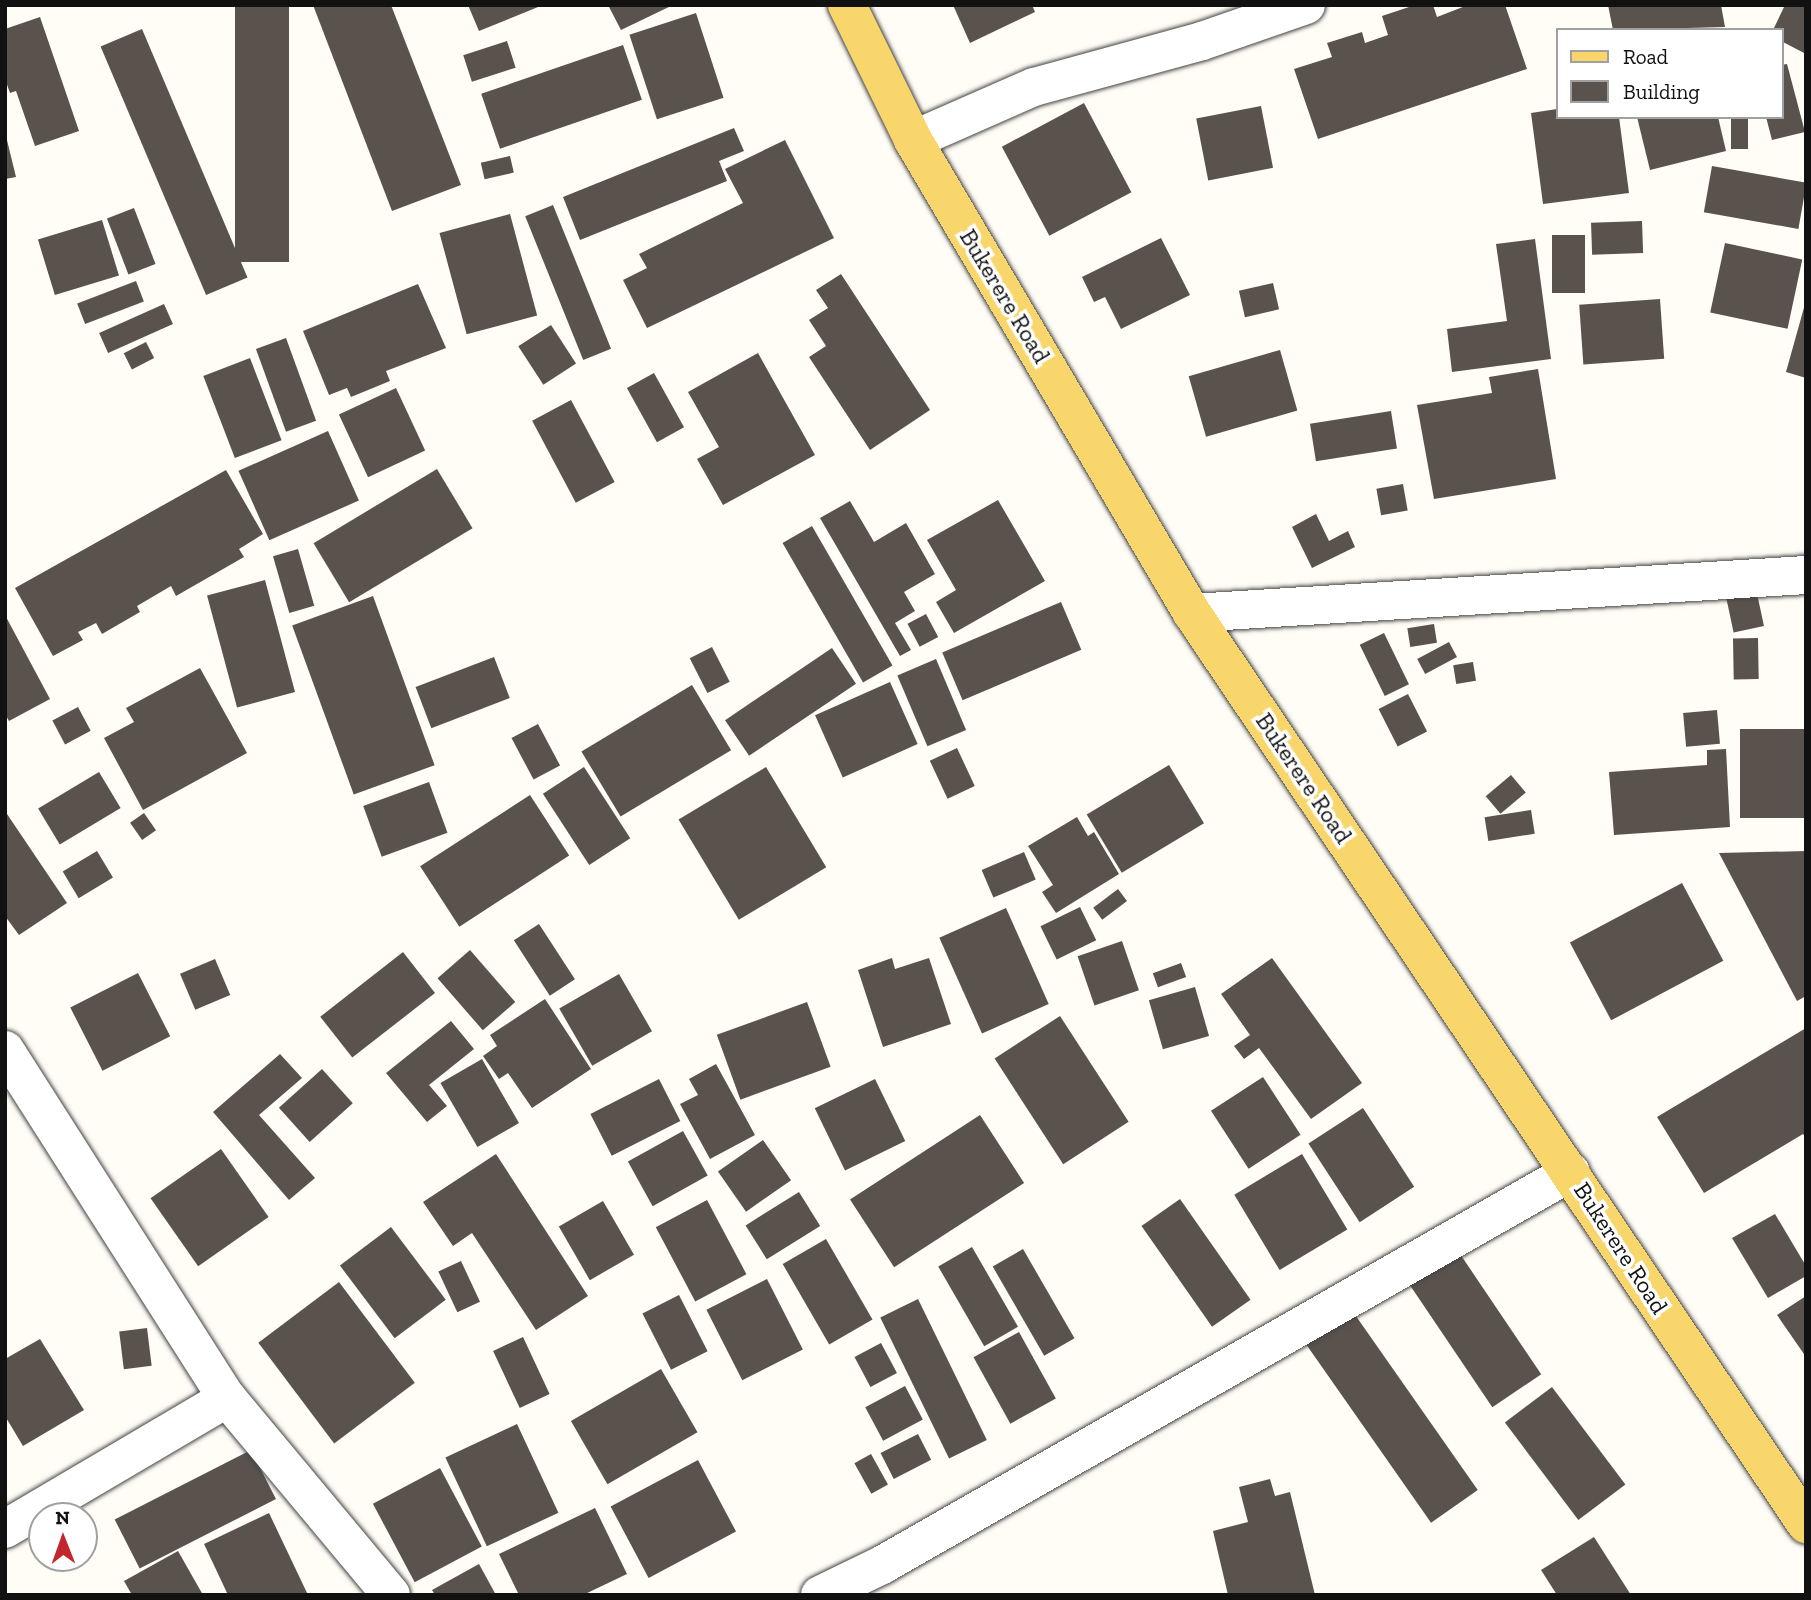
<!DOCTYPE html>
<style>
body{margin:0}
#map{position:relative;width:1811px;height:1600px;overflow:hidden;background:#fffdf5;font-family:"Zilla Slab",serif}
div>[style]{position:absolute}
.building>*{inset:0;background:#5a524d;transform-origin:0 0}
.roads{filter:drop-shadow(0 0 2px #444) drop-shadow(0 0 2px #444)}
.minor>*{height:38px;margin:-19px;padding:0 19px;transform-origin:19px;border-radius:19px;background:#fff}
.major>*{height:38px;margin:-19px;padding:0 19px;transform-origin:19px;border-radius:19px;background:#f9d66b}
span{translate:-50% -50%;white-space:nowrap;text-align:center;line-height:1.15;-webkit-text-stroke:7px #fff;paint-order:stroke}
.street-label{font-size:24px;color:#111}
.frame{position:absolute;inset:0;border:7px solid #111;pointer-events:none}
.legend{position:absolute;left:1556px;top:28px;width:228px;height:91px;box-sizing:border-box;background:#fff;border:2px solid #a0a0a0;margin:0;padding:9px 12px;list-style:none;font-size:21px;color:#111}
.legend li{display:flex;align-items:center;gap:14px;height:35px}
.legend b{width:35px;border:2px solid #a0a0a0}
.north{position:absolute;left:28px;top:1502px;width:70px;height:70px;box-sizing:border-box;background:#fff;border:2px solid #a0a0a0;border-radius:50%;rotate:359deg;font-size:19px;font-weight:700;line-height:28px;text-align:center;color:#111}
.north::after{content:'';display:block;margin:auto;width:24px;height:32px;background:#c4262e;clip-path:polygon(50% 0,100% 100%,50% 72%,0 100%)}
</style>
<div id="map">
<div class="building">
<div style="left:235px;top:5px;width:54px;height:257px"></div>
<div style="clip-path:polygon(313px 5px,391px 5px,461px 185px,392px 211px)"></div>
<div style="clip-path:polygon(468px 5px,543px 5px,479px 31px)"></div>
<div style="clip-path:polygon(608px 5px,673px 5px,621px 30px)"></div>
<div style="clip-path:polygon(953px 5px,1032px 5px,1035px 12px,970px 43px)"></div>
<div style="clip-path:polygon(1415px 5px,1433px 5px,1437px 17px,1468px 5px,1505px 5px,1527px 69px,1318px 139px,1294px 69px,1332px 57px,1327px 43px,1362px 32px,1365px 43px,1388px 35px,1382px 16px)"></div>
<div style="clip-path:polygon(1608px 5px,1721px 5px,1725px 27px,1613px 30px)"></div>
<div style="clip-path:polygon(1785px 5px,1806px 5px,1806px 54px,1781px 41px,1781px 30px,1773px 30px)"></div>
<div style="left:696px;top:13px;width:89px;height:70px;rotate:72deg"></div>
<div style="clip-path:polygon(40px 17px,79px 131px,35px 146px,16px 91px,10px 93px,5px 79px,5px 29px)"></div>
<div style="left:142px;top:29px;width:270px;height:45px;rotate:67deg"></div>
<div style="left:507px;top:41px;width:28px;height:46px;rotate:72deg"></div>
<div style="left:623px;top:45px;width:58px;height:150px;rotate:71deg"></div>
<div style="clip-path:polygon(1787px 64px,1805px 132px,1772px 140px,1766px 117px,1781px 117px,1781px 65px)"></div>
<div style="left:1084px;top:103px;width:101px;height:93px;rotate:62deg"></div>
<div style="left:1261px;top:106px;width:63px;height:66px;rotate:79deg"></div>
<div style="clip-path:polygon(1557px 109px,1557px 117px,1619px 117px,1629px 193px,1543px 204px,1531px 113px)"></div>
<div style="clip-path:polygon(1637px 117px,1718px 117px,1726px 151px,1650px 170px)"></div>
<div style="left:1731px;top:117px;width:17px;height:32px"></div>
<div style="clip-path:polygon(734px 128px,744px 151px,719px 161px,727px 181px,580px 240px,563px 197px)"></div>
<div style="clip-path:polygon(5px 132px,16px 177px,5px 179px)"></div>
<div style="clip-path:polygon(785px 140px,834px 238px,647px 328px,623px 280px,647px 268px,639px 254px,743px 203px,725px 169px)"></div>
<div style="left:510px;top:156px;width:17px;height:30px;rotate:77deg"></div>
<div style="left:1712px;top:166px;width:96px;height:47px;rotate:10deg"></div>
<div style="left:553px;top:205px;width:155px;height:30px;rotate:68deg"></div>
<div style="left:134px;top:208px;width:60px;height:29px;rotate:69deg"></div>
<div style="left:510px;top:214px;width:105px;height:73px;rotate:75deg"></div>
<div style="left:102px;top:220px;width:58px;height:67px;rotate:73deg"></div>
<div style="left:1642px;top:221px;width:32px;height:51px;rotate:88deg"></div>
<div style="left:1552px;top:235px;width:33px;height:58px"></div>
<div style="clip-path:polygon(1161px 238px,1190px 295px,1121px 329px,1105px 297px,1094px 302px,1082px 277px)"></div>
<div style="clip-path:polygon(1535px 239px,1551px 359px,1452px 372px,1447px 329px,1507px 321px,1496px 244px)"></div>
<div style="left:1725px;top:243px;width:79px;height:71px;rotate:12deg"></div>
<div style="clip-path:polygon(841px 274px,930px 410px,870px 450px,809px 357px,826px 346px,809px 320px,828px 308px,816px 290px)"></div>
<div style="left:136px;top:281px;width:22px;height:63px;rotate:69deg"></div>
<div style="left:1273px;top:283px;width:27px;height:35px;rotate:77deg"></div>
<div style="clip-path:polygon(418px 284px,446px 348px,386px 371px,390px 381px,351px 397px,347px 388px,329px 395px,303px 331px)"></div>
<div style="left:1660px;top:299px;width:60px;height:81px;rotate:86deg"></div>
<div style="left:164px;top:304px;width:22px;height:71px;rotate:66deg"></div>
<div style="clip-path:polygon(1805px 304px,1806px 304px,1806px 378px,1786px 372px)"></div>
<div style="left:551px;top:325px;width:46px;height:39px;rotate:57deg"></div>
<div style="left:286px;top:338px;width:88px;height:32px;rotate:70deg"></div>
<div style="left:146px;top:342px;width:18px;height:25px;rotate:63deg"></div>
<div style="left:1280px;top:350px;width:63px;height:95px;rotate:74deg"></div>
<div style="clip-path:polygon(758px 353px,815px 455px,723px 505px,697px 459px,719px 447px,688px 392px)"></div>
<div style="left:250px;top:358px;width:88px;height:50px;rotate:69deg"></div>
<div style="clip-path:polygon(1538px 369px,1556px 479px,1434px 499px,1417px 405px,1492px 393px,1489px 377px)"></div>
<div style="left:654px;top:373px;width:62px;height:31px;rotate:61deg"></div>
<div style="left:396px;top:388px;width:69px;height:63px;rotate:65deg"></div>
<div style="left:571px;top:400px;width:93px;height:44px;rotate:62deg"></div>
<div style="left:1391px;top:411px;width:38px;height:82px;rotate:81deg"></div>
<div style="left:328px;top:431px;width:76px;height:98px;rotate:66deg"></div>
<div style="left:437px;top:469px;width:69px;height:144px;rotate:59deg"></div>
<div style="clip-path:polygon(226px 470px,263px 534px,239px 549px,244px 557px,176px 596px,171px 586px,137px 606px,140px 612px,102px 634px,96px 623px,78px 632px,83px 640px,53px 656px,15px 588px)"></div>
<div style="left:1403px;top:484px;width:27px;height:27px;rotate:80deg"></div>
<div style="clip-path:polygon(998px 500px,1045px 581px,954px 633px,936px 602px,956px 590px,927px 540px)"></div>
<div style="clip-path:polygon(850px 501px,874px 542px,906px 523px,935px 574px,904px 592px,915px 611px,895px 623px,911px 650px,900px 656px,820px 518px)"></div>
<div style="clip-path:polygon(1316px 514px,1329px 541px,1348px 531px,1355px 547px,1312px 568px,1292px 527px)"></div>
<div style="left:812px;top:526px;width:161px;height:34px;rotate:60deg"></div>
<div style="left:298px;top:549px;width:59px;height:26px;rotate:74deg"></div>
<div style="left:265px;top:580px;width:116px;height:60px;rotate:75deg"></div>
<div style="left:1755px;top:584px;width:43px;height:31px;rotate:78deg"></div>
<div style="left:373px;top:596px;width:180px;height:86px;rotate:70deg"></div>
<div style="left:1061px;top:602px;width:52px;height:129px;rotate:67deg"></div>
<div style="left:926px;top:614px;width:26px;height:21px;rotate:62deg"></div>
<div style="clip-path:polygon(5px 615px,50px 699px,9px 721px,5px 714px)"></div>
<div style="left:1434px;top:624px;width:19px;height:27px;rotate:81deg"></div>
<div style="left:1384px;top:633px;width:57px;height:27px;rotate:64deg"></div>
<div style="left:1758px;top:638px;width:41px;height:25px;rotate:89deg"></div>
<div style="left:1449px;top:642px;width:17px;height:36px;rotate:62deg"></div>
<div style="left:712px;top:647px;width:39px;height:25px;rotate:63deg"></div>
<div style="left:832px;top:648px;width:43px;height:129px;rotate:56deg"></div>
<div style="left:494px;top:657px;width:44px;height:84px;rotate:69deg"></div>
<div style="left:936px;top:659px;width:77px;height:42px;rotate:67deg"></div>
<div style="left:1473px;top:662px;width:19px;height:20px;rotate:81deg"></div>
<div style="clip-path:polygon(200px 668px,247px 753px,143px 810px,104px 738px,134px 722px,126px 708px)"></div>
<div style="left:890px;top:682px;width:68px;height:82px;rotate:66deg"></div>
<div style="left:692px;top:685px;width:76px;height:129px;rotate:59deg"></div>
<div style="left:1408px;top:694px;width:42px;height:33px;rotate:63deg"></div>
<div style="left:78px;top:707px;width:27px;height:29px;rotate:62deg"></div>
<div style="left:1717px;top:710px;width:34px;height:34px;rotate:85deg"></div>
<div style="left:538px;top:724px;width:47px;height:30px;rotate:62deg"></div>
<div style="left:1806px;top:729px;width:89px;height:66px;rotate:90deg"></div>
<div style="left:957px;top:748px;width:42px;height:30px;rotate:65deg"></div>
<div style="clip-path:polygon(1726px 749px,1730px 827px,1614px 835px,1609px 772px,1707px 765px,1707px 750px)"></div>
<div style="left:1169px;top:765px;width:68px;height:96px;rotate:59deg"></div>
<div style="left:584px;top:767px;width:85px;height:49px;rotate:57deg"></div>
<div style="left:766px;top:767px;width:117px;height:102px;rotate:59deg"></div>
<div style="left:99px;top:772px;width:42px;height:71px;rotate:59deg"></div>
<div style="left:1511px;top:775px;width:23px;height:33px;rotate:50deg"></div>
<div style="left:429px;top:782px;width:54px;height:70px;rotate:70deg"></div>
<div style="left:530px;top:795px;width:72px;height:131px;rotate:57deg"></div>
<div style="left:1531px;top:810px;width:24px;height:47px;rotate:81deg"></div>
<div style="clip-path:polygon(5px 811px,67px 903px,19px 935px,5px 916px)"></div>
<div style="left:144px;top:813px;width:21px;height:17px;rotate:55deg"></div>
<div style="clip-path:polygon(1077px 817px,1088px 836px,1094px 832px,1119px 874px,1056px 913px,1042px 892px,1053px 885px,1028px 846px)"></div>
<div style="left:97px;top:851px;width:31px;height:40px;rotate:59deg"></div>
<div style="clip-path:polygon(1806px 851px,1806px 996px,1797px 1001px,1719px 853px)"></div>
<div style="left:1024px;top:852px;width:30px;height:46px;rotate:67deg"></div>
<div style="left:1682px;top:883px;width:88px;height:127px;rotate:62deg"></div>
<div style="left:1118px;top:889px;width:15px;height:31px;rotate:53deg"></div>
<div style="left:1080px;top:907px;width:37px;height:44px;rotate:64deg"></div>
<div style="left:1006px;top:908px;width:105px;height:73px;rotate:66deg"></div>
<div style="left:539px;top:924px;width:66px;height:30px;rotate:57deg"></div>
<div style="left:1122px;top:941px;width:52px;height:47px;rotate:71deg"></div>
<div style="left:470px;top:950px;width:69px;height:43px;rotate:49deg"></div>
<div style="left:403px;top:952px;width:52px;height:105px;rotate:52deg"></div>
<div style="clip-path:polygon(892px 958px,895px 969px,929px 958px,951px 1024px,883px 1047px,858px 970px)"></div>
<div style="clip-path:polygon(1272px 958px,1362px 1083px,1311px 1119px,1259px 1048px,1244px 1059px,1234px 1046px,1250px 1035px,1221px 994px)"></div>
<div style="left:215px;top:959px;width:39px;height:38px;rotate:67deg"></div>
<div style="left:1181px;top:963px;width:15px;height:30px;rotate:70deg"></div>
<div style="left:138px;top:973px;width:71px;height:76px;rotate:63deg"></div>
<div style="left:619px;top:974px;width:66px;height:69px;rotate:60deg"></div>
<div style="left:1195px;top:987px;width:51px;height:48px;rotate:74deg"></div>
<div style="clip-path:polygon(545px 999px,591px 1069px,532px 1108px,508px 1073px,499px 1079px,483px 1056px,497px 1046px,490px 1035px)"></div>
<div style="left:807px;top:1002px;width:69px;height:96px;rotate:70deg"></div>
<div style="left:1060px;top:1016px;width:126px;height:78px;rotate:57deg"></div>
<div style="clip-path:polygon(451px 1021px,474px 1049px,429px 1085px,447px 1106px,427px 1122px,386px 1073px)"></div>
<div style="clip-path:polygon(1806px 1028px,1806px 1138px,1803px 1134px,1704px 1193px,1657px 1117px)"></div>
<div style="clip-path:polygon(280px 1054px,302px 1078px,259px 1115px,315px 1178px,289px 1200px,213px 1112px)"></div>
<div style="left:482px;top:1059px;width:74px;height:48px;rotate:60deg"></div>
<div style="clip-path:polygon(716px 1064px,755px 1135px,710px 1159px,680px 1104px,698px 1095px,689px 1079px)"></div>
<div style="left:322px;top:1069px;width:46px;height:58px;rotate:48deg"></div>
<div style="left:1263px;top:1077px;width:69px;height:62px;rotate:57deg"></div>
<div style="left:659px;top:1079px;width:47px;height:77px;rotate:63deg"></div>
<div style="left:875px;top:1079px;width:69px;height:67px;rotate:64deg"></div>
<div style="left:1363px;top:1108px;width:94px;height:65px;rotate:57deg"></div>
<div style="left:980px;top:1115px;width:81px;height:155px;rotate:57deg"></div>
<div style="left:683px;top:1131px;width:51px;height:63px;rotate:61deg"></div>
<div style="left:763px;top:1140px;width:49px;height:55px;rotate:55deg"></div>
<div style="left:221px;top:1149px;width:83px;height:86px;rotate:55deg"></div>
<div style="clip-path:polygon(496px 1154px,588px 1296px,536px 1330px,472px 1233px,453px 1246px,423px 1202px)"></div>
<div style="left:1302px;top:1154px;width:88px;height:79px;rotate:59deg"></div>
<div style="left:799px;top:1192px;width:40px;height:63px;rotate:58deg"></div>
<div style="left:1180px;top:1199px;width:123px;height:47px;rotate:55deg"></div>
<div style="left:707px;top:1200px;width:84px;height:58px;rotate:62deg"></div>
<div style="left:603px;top:1201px;width:62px;height:51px;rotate:60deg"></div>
<div style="clip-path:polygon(1775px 1214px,1806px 1266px,1806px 1276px,1768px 1298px,1732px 1238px)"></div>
<div style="left:391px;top:1227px;width:91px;height:64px;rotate:53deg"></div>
<div style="left:826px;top:1239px;width:93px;height:50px;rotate:60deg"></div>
<div style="left:1454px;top:1245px;width:156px;height:59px;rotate:56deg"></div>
<div style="left:972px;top:1247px;width:92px;height:39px;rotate:60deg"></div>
<div style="left:1023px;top:1249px;width:103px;height:35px;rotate:60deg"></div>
<div style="left:461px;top:1261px;width:45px;height:25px;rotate:65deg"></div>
<div style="left:767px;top:1279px;width:79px;height:68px;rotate:63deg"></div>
<div style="left:339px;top:1282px;width:126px;height:101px;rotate:53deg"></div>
<div style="left:679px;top:1295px;width:63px;height:41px;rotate:63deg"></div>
<div style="clip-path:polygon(1806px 1296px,1806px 1357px,1777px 1315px)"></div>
<div style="left:918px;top:1299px;width:157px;height:42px;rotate:64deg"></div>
<div style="left:1351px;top:1309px;width:221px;height:57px;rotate:55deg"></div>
<div style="left:147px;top:1328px;width:38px;height:28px;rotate:83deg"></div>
<div style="left:1019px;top:1332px;width:76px;height:52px;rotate:61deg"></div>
<div style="left:523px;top:1337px;width:63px;height:33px;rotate:65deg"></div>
<div style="clip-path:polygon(40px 1339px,84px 1410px,23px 1446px,5px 1416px,5px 1359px)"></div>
<div style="left:881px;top:1343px;width:34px;height:30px;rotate:62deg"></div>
<div style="left:661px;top:1369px;width:73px;height:104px;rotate:60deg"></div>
<div style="left:905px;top:1386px;width:38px;height:45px;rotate:62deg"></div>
<div style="left:1552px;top:1387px;width:122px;height:59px;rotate:53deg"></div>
<div style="left:517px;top:1424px;width:98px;height:79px;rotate:65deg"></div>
<div style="left:918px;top:1434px;width:29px;height:42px;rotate:63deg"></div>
<div style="left:251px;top:1450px;width:55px;height:153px;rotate:63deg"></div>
<div style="left:871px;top:1454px;width:35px;height:19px;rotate:61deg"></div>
<div style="left:698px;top:1460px;width:81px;height:99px;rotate:62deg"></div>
<div style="left:440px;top:1468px;width:89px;height:76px;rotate:62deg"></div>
<div style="clip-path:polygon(1270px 1479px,1275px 1496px,1290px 1492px,1315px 1595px,1228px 1595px,1213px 1531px,1248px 1522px,1239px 1487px)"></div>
<div style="clip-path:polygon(595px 1508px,627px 1574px,583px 1595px,519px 1595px,499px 1554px)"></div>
<div style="clip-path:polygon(269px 1513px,308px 1595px,228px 1595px,204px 1544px)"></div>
<div style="clip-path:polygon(1594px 1537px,1631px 1595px,1557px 1595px,1541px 1570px)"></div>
<div style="clip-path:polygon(178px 1551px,203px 1595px,132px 1595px,124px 1581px)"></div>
<div style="clip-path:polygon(479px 1564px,496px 1595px,435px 1595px,432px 1590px)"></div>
</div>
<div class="roads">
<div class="minor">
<div style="left:913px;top:140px;width:132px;rotate:-23.7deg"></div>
<div style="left:1034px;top:87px;width:174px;rotate:-15.3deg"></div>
<div style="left:1202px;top:41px;width:110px;rotate:-19.1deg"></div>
<div style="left:1192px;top:613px;width:615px;rotate:-3.54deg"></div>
<div style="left:5px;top:1050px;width:413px;rotate:57.5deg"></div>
<div style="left:227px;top:1398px;width:256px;rotate:50.2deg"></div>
<div style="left:5px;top:1529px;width:258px;rotate:-30.5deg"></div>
<div style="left:820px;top:1595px;width:69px;rotate:-25.8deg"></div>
<div style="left:882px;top:1565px;width:793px;rotate:-29.7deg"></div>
</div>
<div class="major">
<div style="left:847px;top:5px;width:150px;rotate:63.9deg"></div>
<div style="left:913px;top:140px;width:549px;rotate:59.47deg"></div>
<div style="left:1192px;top:613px;width:1099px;rotate:56.02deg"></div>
</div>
</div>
<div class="street-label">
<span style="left:1005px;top:296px;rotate:59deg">Bukerere Road</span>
<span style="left:1304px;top:778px;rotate:56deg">Bukerere Road</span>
<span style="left:1621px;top:1248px;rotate:57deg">Bukerere Road</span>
</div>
<div class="frame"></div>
<ul class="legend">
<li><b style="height:9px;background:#f9d66b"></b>Road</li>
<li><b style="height:19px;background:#5a524d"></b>Building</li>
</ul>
<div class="north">N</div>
</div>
